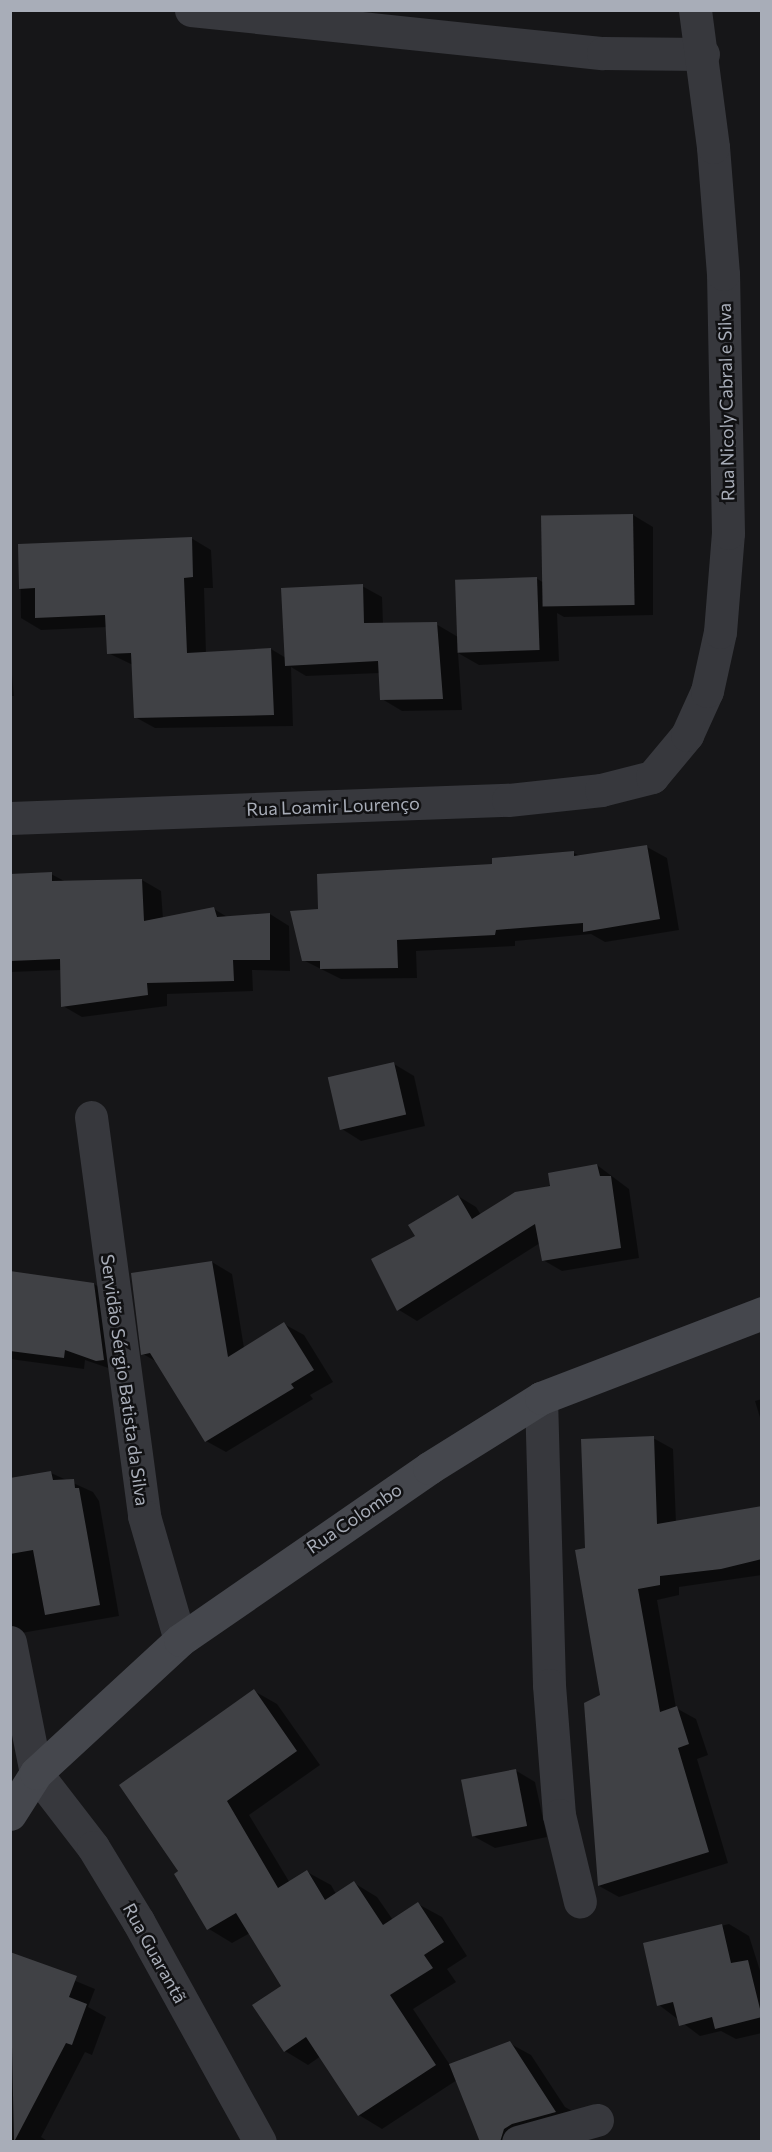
<!DOCTYPE html>
<meta charset="utf-8">
<style>
body{margin:0}
#map{position:relative;width:772px;height:2152px;overflow:hidden;background:#161618;font-family:Commissioner,sans-serif}
div>[style]{position:absolute}
.shadow>*{inset:0;background:#0007}
.building>*{inset:0;background:#404145;transform-origin:0 0}
.street>*{height:33px;margin:-16.5px;padding:0 16.5px;transform-origin:16.5px;border-radius:16.5px;background:#37383d}
.secondary>*{height:33px;margin:-16.5px;padding:0 16.5px;transform-origin:16.5px;border-radius:16.5px;background:#45474d}
span{translate:-50% -50%;white-space:nowrap;text-align:center;line-height:1.15;-webkit-text-stroke:5px #111113;paint-order:stroke}
.street-label{font-size:18px;color:#a8adb8}
.frame{position:absolute;inset:0;border:12px solid #a8adb8;pointer-events:none}
</style>
<div id="map">
<div class="shadow">
<div style="clip-path:polygon(633px 515px,653px 527px,653px 615px,564px 617px,557px 613px,559px 661px,479px 665px,458px 653px,462px 710px,402px 711px,382px 699px,380px 673px,306px 676px,291px 667px,293px 726px,155px 728px,135px 717px,133px 665px,108px 653px,107px 627px,41px 630px,21px 618px,20px 545px,191px 538px,211px 550px,213px 588px,204px 588px,206px 653px,271px 649px,286px 658px,362px 586px,382px 597px,383px 624px,436px 624px,458px 637px,536px 578px,544px 583px,543px 517px)"></div>
<div style="clip-path:polygon(10px 654px,14px 696px,10px 696px)"></div>
<div style="clip-path:polygon(647px 847px,667px 858px,679px 930px,605px 942px,591px 934px,515px 941px,515px 946px,416px 951px,417px 978px,341px 979px,303px 960px,320px 910px,493px 866px,574px 853px,580px 856px)"></div>
<div style="clip-path:polygon(51px 874px,66px 882px,142px 880px,161px 891px,163px 919px,214px 909px,229px 918px,270px 914px,289px 926px,290px 971px,252px 970px,253px 991px,167px 994px,167px 1006px,82px 1017px,63px 1006px,62px 970px,10px 972px,10px 876px)"></div>
<div style="clip-path:polygon(394px 1064px,414px 1076px,425px 1126px,361px 1141px,342px 1129px)"></div>
<div style="clip-path:polygon(597px 1165px,629px 1189px,639px 1258px,562px 1271px,543px 1260px,540px 1243px,417px 1321px,399px 1310px,373px 1259px,418px 1237px,458px 1196px,476px 1207px,481px 1215px)"></div>
<div style="clip-path:polygon(212px 1262px,232px 1274px,244px 1348px,284px 1324px,304px 1335px,333px 1382px,310px 1395px,313px 1399px,226px 1452px,206px 1441px,157px 1362px,143px 1354px)"></div>
<div style="clip-path:polygon(10px 1272px,94px 1284px,114px 1296px,117px 1371px,85px 1360px,84px 1369px,10px 1359px)"></div>
<div style="clip-path:polygon(762px 1399px,762px 1424px,755px 1401px)"></div>
<div style="clip-path:polygon(653px 1438px,673px 1449px,676px 1523px,762px 1508px,762px 1575px,679px 1587px,679px 1595px,657px 1600px,676px 1708px,696px 1719px,708px 1755px,697px 1759px,728px 1863px,619px 1897px,599px 1886px,602px 1696px,587px 1549px)"></div>
<div style="clip-path:polygon(51px 1473px,93px 1492px,99px 1501px,119px 1616px,10px 1635px,10px 1480px)"></div>
<div style="clip-path:polygon(254px 1691px,277px 1704px,320px 1765px,249px 1815px,290px 1883px,307px 1872px,331px 1885px,336px 1894px,354px 1883px,377px 1897px,393px 1920px,418px 1904px,442px 1917px,467px 1956px,447px 1969px,456px 1982px,413px 2009px,450px 2065px,509px 2043px,531px 2055px,565px 2107px,583px 2117px,526px 2142px,482px 2142px,457px 2080px,382px 2129px,359px 2115px,321px 2056px,308px 2065px,285px 2051px,283px 1987px,250px 1933px,232px 1943px,209px 1929px,176px 1874px)"></div>
<div style="clip-path:polygon(515px 1770px,535px 1782px,547px 1837px,495px 1848px,475px 1837px)"></div>
<div style="clip-path:polygon(729px 1924px,749px 1936px,762px 1977px,762px 2033px,736px 2039px,721px 2031px,700px 2036px,659px 2005px,645px 1944px)"></div>
<div style="clip-path:polygon(10px 1954px,95px 1989px,88px 2007px,106px 2017px,92px 2055px,85px 2052px,41px 2137px,49px 2142px,10px 2142px)"></div>
</div>
<div class="building">
<div style="left:633px;top:514px;width:91px;height:92px;rotate:89deg"></div>
<div style="clip-path:polygon(192px 537px,193px 577px,184px 578px,187px 653px,271px 648px,274px 715px,134px 718px,131px 653px,107px 654px,105px 615px,35px 618px,35px 588px,19px 589px,18px 544px)"></div>
<div style="left:537px;top:577px;width:73px;height:82px;rotate:88deg"></div>
<div style="clip-path:polygon(363px 584px,364px 623px,437px 622px,443px 699px,380px 700px,378px 661px,285px 666px,281px 588px)"></div>
<div style="clip-path:polygon(647px 845px,660px 919px,583px 932px,583px 923px,496px 930px,495px 935px,397px 940px,398px 968px,320px 969px,320px 961px,302px 961px,290px 911px,318px 909px,317px 874px,492px 864px,492px 858px,574px 851px,574px 856px)"></div>
<div style="clip-path:polygon(52px 872px,52px 881px,142px 879px,144px 921px,214px 907px,217px 917px,270px 913px,270px 960px,233px 960px,234px 981px,147px 983px,148px 995px,61px 1007px,60px 959px,10px 961px,10px 874px)"></div>
<div style="left:394px;top:1062px;width:54px;height:68px;rotate:77deg"></div>
<div style="clip-path:polygon(597px 1164px,600px 1176px,611px 1176px,621px 1248px,542px 1261px,535px 1224px,397px 1311px,371px 1259px,415px 1236px,408px 1225px,458px 1195px,472px 1219px,515px 1192px,550px 1186px,548px 1173px)"></div>
<div style="clip-path:polygon(212px 1261px,228px 1357px,284px 1322px,314px 1370px,291px 1384px,294px 1388px,205px 1442px,150px 1353px,141px 1355px,131px 1273px)"></div>
<div style="clip-path:polygon(10px 1271px,94px 1283px,104px 1360px,96px 1361px,65px 1350px,64px 1358px,10px 1351px)"></div>
<div style="clip-path:polygon(654px 1436px,657px 1524px,762px 1506px,762px 1559px,721px 1569px,660px 1576px,660px 1585px,638px 1589px,660px 1712px,677px 1706px,689px 1744px,678px 1748px,709px 1852px,598px 1886px,584px 1703px,600px 1695px,575px 1550px,585px 1548px,581px 1439px)"></div>
<div style="clip-path:polygon(51px 1471px,53px 1480px,74px 1479px,75px 1488px,79px 1488px,100px 1605px,45px 1615px,33px 1550px,10px 1554px,10px 1478px)"></div>
<div style="clip-path:polygon(254px 1689px,297px 1751px,227px 1801px,278px 1888px,307px 1870px,325px 1900px,354px 1881px,383px 1925px,418px 1902px,444px 1942px,424px 1955px,433px 1968px,390px 1995px,436px 2065px,358px 2116px,306px 2037px,284px 2052px,252px 2005px,281px 1986px,236px 1913px,207px 1930px,174px 1874px,178px 1871px,119px 1785px)"></div>
<div style="left:516px;top:1769px;width:58px;height:56px;rotate:79deg"></div>
<div style="clip-path:polygon(722px 1924px,731px 1963px,748px 1960px,762px 2017px,715px 2029px,712px 2017px,679px 2026px,673px 2002px,657px 2006px,643px 1943px)"></div>
<div style="clip-path:polygon(10px 1952px,77px 1976px,69px 1997px,87px 2004px,72px 2045px,66px 2043px,14px 2142px)"></div>
<div style="clip-path:polygon(510px 2041px,556px 2112px,512px 2124px,504px 2129px,500px 2142px,480px 2142px,449px 2064px)"></div>
</div>
<div class="street">
<div style="left:191px;top:10px;width:414px;rotate:6deg"></div>
<div style="left:603px;top:53px;width:100px;rotate:0.6deg"></div>
<div style="left:10px;top:818px;width:498px;rotate:-2.1deg"></div>
<div style="left:508px;top:800px;width:94px;rotate:-6.1deg"></div>
<div style="left:601px;top:790px;width:53px;rotate:-14.3deg"></div>
<div style="left:652px;top:777px;width:55px;rotate:-50.2deg"></div>
<div style="left:687px;top:735px;width:48px;rotate:-65.6deg"></div>
<div style="left:707px;top:691px;width:60px;rotate:-77.6deg"></div>
<div style="left:720px;top:632px;width:99px;rotate:-85.4deg"></div>
<div style="left:728px;top:533px;width:259px;rotate:-91.1deg"></div>
<div style="left:723px;top:274px;width:127px;rotate:-94.5deg"></div>
<div style="left:713px;top:147px;width:138px;rotate:-97.5deg"></div>
<div style="left:91px;top:1117px;width:403px;rotate:82.4deg"></div>
<div style="left:144px;top:1516px;width:129px;rotate:73.8deg"></div>
<div style="left:541px;top:1398px;width:287px;rotate:88.4deg"></div>
<div style="left:549px;top:1685px;width:130px;rotate:85.6deg"></div>
<div style="left:559px;top:1815px;width:89px;rotate:76.4deg"></div>
<div style="left:10px;top:1642px;width:134px;rotate:78.8deg"></div>
<div style="left:36px;top:1773px;width:93px;rotate:52.4deg"></div>
<div style="left:93px;top:1847px;width:87px;rotate:58.7deg"></div>
<div style="left:138px;top:1921px;width:252px;rotate:61.1deg"></div>
<div style="left:518px;top:2142px;width:82px;rotate:-15.6deg"></div>
</div>
<div class="secondary">
<div style="left:10px;top:1814px;width:49px;rotate:-57.6deg"></div>
<div style="left:36px;top:1773px;width:196px;rotate:-42.7deg"></div>
<div style="left:180px;top:1640px;width:303px;rotate:-34.6deg"></div>
<div style="left:429px;top:1468px;width:132px;rotate:-32deg"></div>
<div style="left:541px;top:1398px;width:237px;rotate:-21deg"></div>
</div>
<div class="street-label">
<span style="left:726px;top:402px;rotate:-91deg">Rua Nicoly Cabral e Silva</span>
<span style="left:333px;top:806px;rotate:-2deg">Rua Loamir Lourenço</span>
<span style="left:125px;top:1380px;rotate:82deg">Servidão Sérgio Batista da Silva</span>
<span style="left:354px;top:1518px;rotate:-34deg">Rua Colombo</span>
<span style="left:155px;top:1953px;rotate:61deg">Rua Guarantã</span>
</div>
<div class="frame"></div>
</div>
